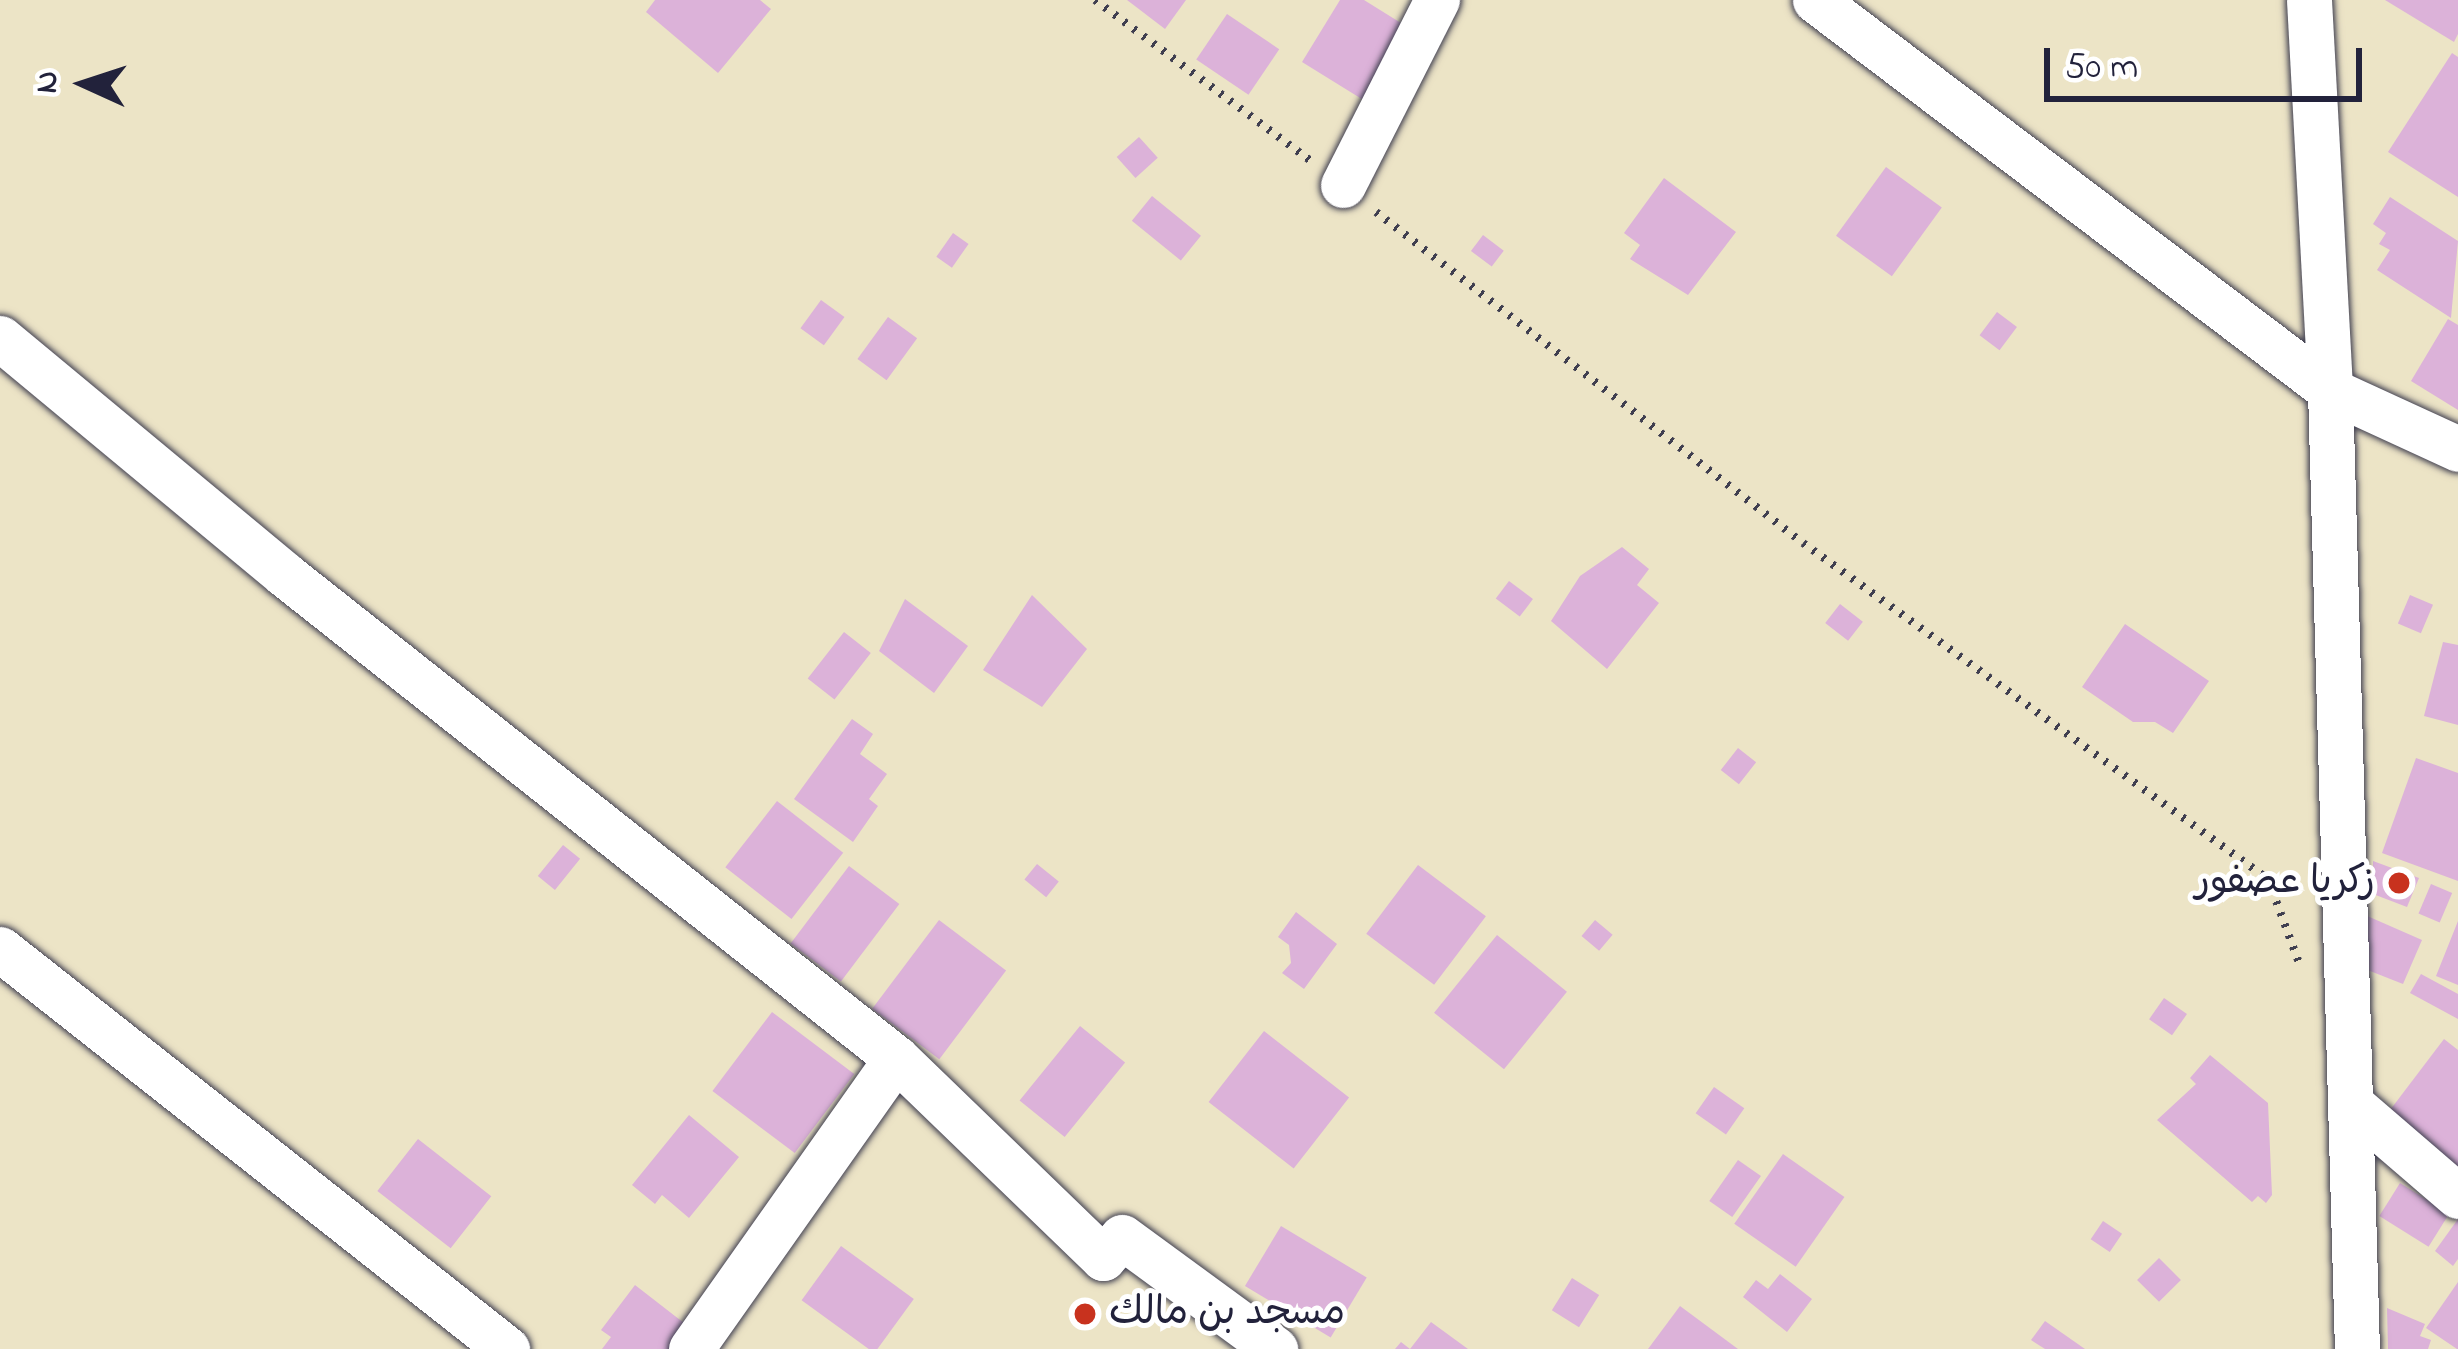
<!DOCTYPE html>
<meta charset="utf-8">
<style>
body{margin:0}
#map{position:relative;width:2458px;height:1349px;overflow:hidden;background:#ece4c6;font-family:"Indie Flower","Playpen Sans Arabic",sans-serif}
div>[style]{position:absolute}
.building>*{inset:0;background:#dcb2d9;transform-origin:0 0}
.path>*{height:8px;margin-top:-4px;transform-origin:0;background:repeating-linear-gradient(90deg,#403f50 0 3px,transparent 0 12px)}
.roads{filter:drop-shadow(0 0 3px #403f50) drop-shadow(0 0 3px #403f50)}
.minor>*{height:45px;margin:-22.5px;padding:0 22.5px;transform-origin:22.5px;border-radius:22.5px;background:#fff}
.dots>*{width:33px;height:33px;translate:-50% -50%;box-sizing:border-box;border:6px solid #fff;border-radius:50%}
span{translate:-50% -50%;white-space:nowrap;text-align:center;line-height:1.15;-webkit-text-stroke:10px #fff;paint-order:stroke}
.poi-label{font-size:39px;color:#22223b}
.right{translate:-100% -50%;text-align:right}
.left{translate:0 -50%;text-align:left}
.north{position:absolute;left:24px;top:24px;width:120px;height:120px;-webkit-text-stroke:9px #fff;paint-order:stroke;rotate:273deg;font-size:33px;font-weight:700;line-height:48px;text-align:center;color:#22223b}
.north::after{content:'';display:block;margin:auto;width:42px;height:54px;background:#22223b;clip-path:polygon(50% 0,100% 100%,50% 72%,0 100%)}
.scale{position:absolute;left:2044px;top:48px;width:318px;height:54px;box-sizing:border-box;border:6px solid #22223b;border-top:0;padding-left:15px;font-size:36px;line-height:42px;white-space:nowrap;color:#22223b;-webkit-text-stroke:9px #fff;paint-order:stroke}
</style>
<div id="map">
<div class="building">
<div style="clip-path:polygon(655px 0,760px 0,771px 9px,718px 73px,646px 12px)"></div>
<div style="clip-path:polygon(1127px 0,1186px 0,1165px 29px)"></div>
<div style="clip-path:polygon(1340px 0,1364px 0,1409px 28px,1365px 101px,1302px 62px)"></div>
<div style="clip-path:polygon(2385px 0,2458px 0,2458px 34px,2454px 42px)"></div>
<div style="left:1227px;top:14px;width:63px;height:55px;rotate:34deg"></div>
<div style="clip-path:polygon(2452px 53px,2458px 57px,2458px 197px,2388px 152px)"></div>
<div style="left:1139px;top:137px;width:28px;height:30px;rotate:48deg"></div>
<div style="left:1886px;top:167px;width:69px;height:85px;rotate:36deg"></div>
<div style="clip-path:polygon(1664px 178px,1736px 232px,1688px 295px,1630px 259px,1640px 245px,1624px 233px)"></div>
<div style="left:1152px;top:196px;width:63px;height:32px;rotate:39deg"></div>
<div style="clip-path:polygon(2390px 197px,2458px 241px,2451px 318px,2377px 270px,2390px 250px,2379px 244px,2386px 233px,2373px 224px)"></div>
<div style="left:953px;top:233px;width:19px;height:29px;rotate:35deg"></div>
<div style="left:1483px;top:235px;width:26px;height:20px;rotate:37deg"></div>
<div style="left:821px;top:300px;width:29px;height:35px;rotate:36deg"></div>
<div style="left:1997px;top:312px;width:25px;height:29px;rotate:37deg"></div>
<div style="left:888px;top:317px;width:36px;height:52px;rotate:36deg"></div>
<div style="clip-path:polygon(2448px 319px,2458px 325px,2458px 410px,2411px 381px)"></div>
<div style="clip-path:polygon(1622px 547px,1649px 569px,1637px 585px,1659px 603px,1607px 669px,1551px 621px,1580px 576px)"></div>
<div style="left:1509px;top:581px;width:30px;height:22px;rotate:37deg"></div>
<div style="clip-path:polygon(1032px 595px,1087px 649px,1042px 707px,983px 670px)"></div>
<div style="left:2410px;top:595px;width:25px;height:31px;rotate:23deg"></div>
<div style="clip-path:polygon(905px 599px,968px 646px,934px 693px,879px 651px)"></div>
<div style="left:1840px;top:604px;width:29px;height:24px;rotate:38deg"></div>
<div style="clip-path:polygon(2125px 624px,2209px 681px,2173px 733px,2155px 722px,2133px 722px,2082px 687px)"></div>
<div style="left:844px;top:632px;width:34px;height:59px;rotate:38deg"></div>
<div style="clip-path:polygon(2443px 642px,2458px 645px,2458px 725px,2424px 716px)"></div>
<div style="clip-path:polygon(852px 719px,873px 734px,860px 754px,887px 774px,869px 799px,878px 806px,853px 842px,794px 799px)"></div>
<div style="left:1738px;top:748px;width:23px;height:28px;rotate:38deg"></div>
<div style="clip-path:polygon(2416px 758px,2458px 773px,2458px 881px,2382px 853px)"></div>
<div style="left:777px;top:801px;width:84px;height:84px;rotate:38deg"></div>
<div style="left:563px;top:845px;width:22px;height:40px;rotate:39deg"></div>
<div style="clip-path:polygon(2373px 861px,2419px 878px,2407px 907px,2373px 894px)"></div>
<div style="left:1037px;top:864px;width:28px;height:20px;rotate:39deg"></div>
<div style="left:1418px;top:865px;width:85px;height:86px;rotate:37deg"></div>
<div style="left:849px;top:866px;width:63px;height:97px;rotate:37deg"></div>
<div style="left:2431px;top:884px;width:23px;height:32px;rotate:23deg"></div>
<div style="clip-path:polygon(1296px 912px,1337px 944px,1304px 989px,1282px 973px,1291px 963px,1289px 945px,1278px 937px)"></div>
<div style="clip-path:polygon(2365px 915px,2422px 940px,2403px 984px,2365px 969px)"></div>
<div style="left:939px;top:920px;width:84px;height:111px;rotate:37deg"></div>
<div style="left:1595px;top:920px;width:23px;height:21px;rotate:40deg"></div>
<div style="clip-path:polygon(2458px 921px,2458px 985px,2436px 976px)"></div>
<div style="left:1497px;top:935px;width:90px;height:100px;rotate:39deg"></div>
<div style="clip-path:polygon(2421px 974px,2458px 994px,2458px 1019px,2410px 993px)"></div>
<div style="left:2164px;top:998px;width:28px;height:26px;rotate:35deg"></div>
<div style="left:772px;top:1012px;width:103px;height:99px;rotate:37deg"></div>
<div style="left:1080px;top:1026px;width:58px;height:96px;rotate:39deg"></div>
<div style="left:1264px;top:1031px;width:108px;height:90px;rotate:38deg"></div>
<div style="clip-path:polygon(2444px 1039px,2458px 1050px,2458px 1175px,2384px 1118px)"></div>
<div style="clip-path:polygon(2210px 1055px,2268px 1103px,2272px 1195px,2266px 1203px,2258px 1196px,2252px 1202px,2157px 1120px,2196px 1084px,2190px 1078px)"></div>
<div style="left:1714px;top:1087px;width:37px;height:32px;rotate:35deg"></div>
<div style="clip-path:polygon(689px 1115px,739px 1157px,689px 1218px,662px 1195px,655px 1204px,632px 1185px)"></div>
<div style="left:418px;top:1139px;width:93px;height:66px;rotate:38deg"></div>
<div style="left:1783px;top:1154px;width:75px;height:85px;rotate:35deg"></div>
<div style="left:1738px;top:1160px;width:28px;height:50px;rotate:35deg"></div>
<div style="left:2400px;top:1183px;width:58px;height:39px;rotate:32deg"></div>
<div style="clip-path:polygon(2458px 1219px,2458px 1259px,2453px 1266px,2435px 1251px)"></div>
<div style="left:2103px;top:1221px;width:23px;height:22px;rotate:34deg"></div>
<div style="left:1281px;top:1226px;width:100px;height:70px;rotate:31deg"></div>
<div style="left:841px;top:1246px;width:90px;height:67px;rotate:36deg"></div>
<div style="left:2159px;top:1258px;width:31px;height:31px;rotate:45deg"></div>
<div style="clip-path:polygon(1780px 1274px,1812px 1299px,1787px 1332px,1743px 1297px,1756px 1280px,1768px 1289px)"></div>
<div style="left:1572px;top:1278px;width:32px;height:38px;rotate:32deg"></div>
<div style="clip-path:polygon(2458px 1282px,2458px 1349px,2457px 1349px,2426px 1328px)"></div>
<div style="clip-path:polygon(635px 1285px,693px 1330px,679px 1349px,602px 1349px,611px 1337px,601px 1330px)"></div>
<div style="clip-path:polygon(1680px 1306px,1738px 1349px,1648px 1349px)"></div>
<div style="clip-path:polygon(2387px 1308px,2425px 1324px,2420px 1336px,2431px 1340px,2428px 1349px,2388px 1349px)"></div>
<div style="clip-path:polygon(2045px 1321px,2085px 1349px,2045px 1349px,2031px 1340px)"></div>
<div style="clip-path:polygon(1431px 1322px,1468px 1349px,1395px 1349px,1401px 1342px,1410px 1349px)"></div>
</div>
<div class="path">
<div style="left:1095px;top:0;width:271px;rotate:36.7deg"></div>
<div style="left:1376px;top:212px;width:540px;rotate:37.78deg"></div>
<div style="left:1803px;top:543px;width:574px;rotate:35.85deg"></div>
<div style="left:2268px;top:879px;width:95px;rotate:69.7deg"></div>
</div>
<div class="roads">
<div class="minor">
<div style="left:1815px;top:0;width:646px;rotate:37.14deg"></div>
<div style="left:2330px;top:390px;width:141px;rotate:24.7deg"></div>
<div style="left:2309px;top:0;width:391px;rotate:86.9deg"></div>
<div style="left:2330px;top:390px;width:959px;rotate:88.39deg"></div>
<div style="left:1343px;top:185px;width:208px;rotate:-63.1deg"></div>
<div style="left:0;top:338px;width:369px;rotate:39.7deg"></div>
<div style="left:284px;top:574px;width:780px;rotate:38.34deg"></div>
<div style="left:896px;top:1058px;width:288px;rotate:44deg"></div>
<div style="left:1103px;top:1258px;width:28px;rotate:-48deg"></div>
<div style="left:1122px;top:1237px;width:190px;rotate:36.2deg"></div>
<div style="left:0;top:949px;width:646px;rotate:38.27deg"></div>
<div style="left:2351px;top:1104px;width:141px;rotate:40.7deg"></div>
<div style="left:691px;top:1349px;width:356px;rotate:-54.8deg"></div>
</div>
</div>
<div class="dots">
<div style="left:2399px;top:883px;background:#c8321e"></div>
<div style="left:1085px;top:1314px;background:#c8321e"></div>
</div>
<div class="poi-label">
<span class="right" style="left:2375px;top:883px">زكريا عصفور</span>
<span class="left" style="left:1109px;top:1314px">مسجد بن مالك</span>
</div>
<div class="north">N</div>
<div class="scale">50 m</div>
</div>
